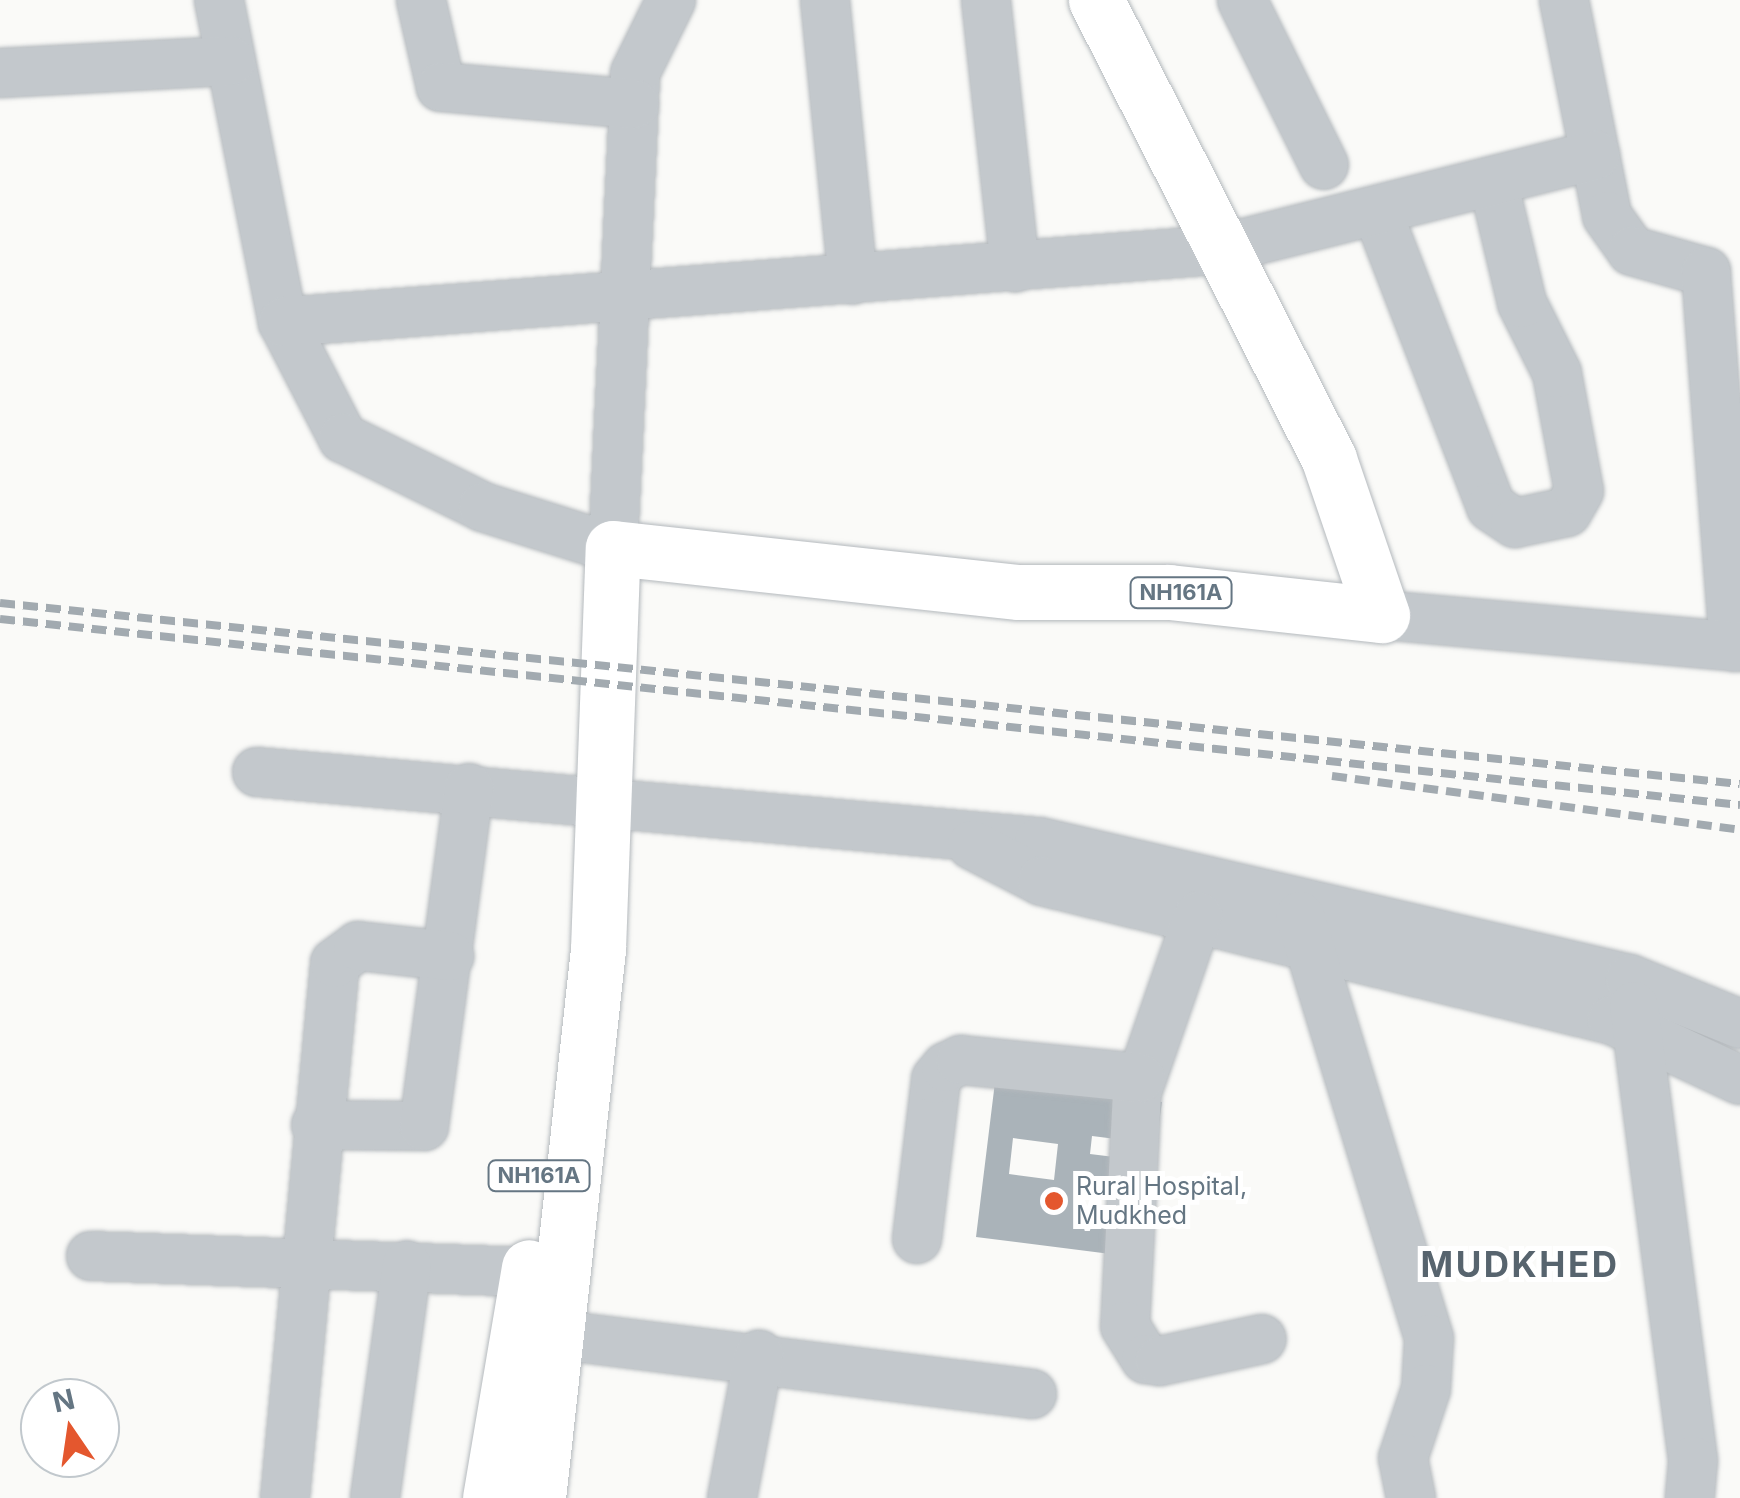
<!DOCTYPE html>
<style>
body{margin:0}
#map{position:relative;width:1740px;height:1498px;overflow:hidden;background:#fafaf8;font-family:Inter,sans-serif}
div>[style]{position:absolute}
.building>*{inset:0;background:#aab3b9}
.roads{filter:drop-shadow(0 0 2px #b4b9bd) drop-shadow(0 0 2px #b4b9bd)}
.minor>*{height:48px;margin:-24px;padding:0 24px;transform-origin:24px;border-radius:24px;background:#c3c8cc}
.highway>*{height:55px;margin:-27.5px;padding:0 27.5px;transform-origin:27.5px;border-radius:27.5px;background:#fff}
.rail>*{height:8px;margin-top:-4px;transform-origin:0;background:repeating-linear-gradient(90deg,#a2aab0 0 15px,transparent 0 23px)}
.dots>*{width:28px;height:28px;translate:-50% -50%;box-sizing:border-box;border:5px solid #fff;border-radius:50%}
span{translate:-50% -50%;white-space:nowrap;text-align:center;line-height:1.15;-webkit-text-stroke:10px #fff;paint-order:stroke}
.shield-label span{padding:2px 8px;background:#fff;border:2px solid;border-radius:8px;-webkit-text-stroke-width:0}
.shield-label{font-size:22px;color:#657683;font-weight:700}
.poi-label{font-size:25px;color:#657683}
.left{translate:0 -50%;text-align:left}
.district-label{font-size:35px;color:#57646e;font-weight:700;letter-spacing:2.5px}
.north{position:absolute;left:20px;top:1378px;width:100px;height:100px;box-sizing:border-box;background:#fff;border:2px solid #c1c8cd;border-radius:50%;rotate:347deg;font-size:28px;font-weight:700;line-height:40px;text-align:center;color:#657683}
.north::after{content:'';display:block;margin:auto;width:35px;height:45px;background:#e4572e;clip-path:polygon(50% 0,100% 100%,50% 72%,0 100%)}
</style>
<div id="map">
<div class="building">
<div style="clip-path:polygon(evenodd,995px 1082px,1162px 1102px,1156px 1144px,1092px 1136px,1090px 1154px,1155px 1162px,1150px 1201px,1085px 1193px,1083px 1212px,1147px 1220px,1142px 1258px,976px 1237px,995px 1082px,1013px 1138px,1058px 1144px,1054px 1180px,1009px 1174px,1013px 1138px)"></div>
</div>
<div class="roads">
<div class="minor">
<div style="left:219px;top:0;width:328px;rotate:78.8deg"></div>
<div style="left:283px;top:322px;width:131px;rotate:62.7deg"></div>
<div style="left:343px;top:438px;width:156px;rotate:26.2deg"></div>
<div style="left:483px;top:507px;width:136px;rotate:17.5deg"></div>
<div style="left:613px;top:548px;width:476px;rotate:-87.3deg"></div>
<div style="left:635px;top:73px;width:81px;rotate:-63.7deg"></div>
<div style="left:421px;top:0;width:89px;rotate:77.1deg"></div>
<div style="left:441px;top:87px;width:194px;rotate:5deg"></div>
<div style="left:825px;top:0;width:281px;rotate:84.3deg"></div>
<div style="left:986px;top:0;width:269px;rotate:83.8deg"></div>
<div style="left:1242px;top:0;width:184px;rotate:63.6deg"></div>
<div style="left:1564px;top:0;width:220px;rotate:78.7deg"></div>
<div style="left:1607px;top:216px;width:43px;rotate:54.5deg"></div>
<div style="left:1632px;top:251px;width:77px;rotate:15.8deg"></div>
<div style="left:1706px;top:272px;width:376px;rotate:85.7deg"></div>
<div style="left:0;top:73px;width:231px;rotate:-3deg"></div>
<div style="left:1377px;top:211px;width:317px;rotate:68.9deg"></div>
<div style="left:1491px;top:507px;width:29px;rotate:34deg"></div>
<div style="left:1515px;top:523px;width:53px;rotate:-11.9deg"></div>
<div style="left:1567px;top:512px;width:24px;rotate:-60deg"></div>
<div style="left:1579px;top:491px;width:120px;rotate:-100.6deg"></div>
<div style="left:1557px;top:373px;width:78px;rotate:-116.6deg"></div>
<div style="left:1522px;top:303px;width:125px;rotate:-103.4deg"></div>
<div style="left:283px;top:322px;width:937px;rotate:-4.41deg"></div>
<div style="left:1217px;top:250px;width:390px;rotate:-14.1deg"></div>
<div style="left:1382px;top:615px;width:359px;rotate:5.1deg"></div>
<div style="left:257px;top:772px;width:785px;rotate:5.12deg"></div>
<div style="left:1039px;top:842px;width:607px;rotate:13.05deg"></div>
<div style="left:1630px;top:979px;width:119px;rotate:22.2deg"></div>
<div style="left:972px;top:845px;width:79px;rotate:27.2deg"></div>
<div style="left:1042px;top:881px;width:587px;rotate:13.7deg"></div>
<div style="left:1612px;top:1020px;width:141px;rotate:25.1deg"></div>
<div style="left:1198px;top:916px;width:186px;rotate:109.1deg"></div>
<div style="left:1137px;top:1092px;width:234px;rotate:92.9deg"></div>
<div style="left:1125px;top:1326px;width:39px;rotate:58deg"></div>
<div style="left:1146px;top:1359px;width:14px;rotate:8deg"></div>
<div style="left:1160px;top:1361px;width:104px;rotate:-12.2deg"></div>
<div style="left:1300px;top:916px;width:442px;rotate:73deg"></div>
<div style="left:1429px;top:1339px;width:50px;rotate:93.4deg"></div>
<div style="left:1426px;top:1389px;width:73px;rotate:108.4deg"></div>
<div style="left:1403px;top:1458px;width:41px;rotate:78.7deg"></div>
<div style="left:1634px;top:1006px;width:459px;rotate:82.6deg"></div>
<div style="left:1693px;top:1461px;width:37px;rotate:95deg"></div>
<div style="left:316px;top:1125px;width:108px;rotate:0.5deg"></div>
<div style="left:424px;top:1126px;width:341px;rotate:-82.4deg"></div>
<div style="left:917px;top:1239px;width:161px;rotate:-83.2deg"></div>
<div style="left:936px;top:1079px;width:16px;rotate:-50deg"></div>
<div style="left:946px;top:1067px;width:17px;rotate:-25deg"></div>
<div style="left:961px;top:1060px;width:180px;rotate:5.7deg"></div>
<div style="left:91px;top:1256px;width:471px;rotate:2.1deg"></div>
<div style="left:519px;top:1330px;width:517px;rotate:7.11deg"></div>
<div style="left:285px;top:1498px;width:537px;rotate:-84.66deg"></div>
<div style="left:335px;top:963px;width:29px;rotate:-36deg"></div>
<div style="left:358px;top:946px;width:92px;rotate:6.3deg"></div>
<div style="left:375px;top:1498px;width:235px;rotate:-82.2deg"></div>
<div style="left:732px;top:1498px;width:146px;rotate:-79.3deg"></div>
</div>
<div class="highway">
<div style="left:490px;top:1498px;width:234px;rotate:-80.4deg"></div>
<div style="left:538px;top:1498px;width:552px;rotate:-83.76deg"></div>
<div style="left:598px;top:949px;width:401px;rotate:-87.9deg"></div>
<div style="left:613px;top:548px;width:408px;rotate:6.2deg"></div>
<div style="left:1019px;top:592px;width:150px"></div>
<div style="left:1169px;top:592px;width:214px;rotate:6.2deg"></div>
<div style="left:1382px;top:615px;width:165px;rotate:-108.8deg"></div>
<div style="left:1329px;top:459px;width:515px;rotate:-116.91deg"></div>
</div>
</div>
<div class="rail">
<div style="left:0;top:603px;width:1749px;rotate:5.94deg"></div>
<div style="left:0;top:619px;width:1750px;rotate:6.1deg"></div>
<div style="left:1332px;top:776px;width:412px;rotate:7.5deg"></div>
</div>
<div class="dots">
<div style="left:1054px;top:1201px;background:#e4572e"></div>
</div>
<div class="shield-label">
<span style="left:1181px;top:593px">NH161A</span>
<span style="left:539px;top:1176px">NH161A</span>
</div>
<div class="poi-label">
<span class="left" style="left:1076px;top:1201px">Rural Hospital,<br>Mudkhed</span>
</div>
<div class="district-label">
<span style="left:1520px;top:1264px">MUDKHED</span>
</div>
<div class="north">N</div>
</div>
